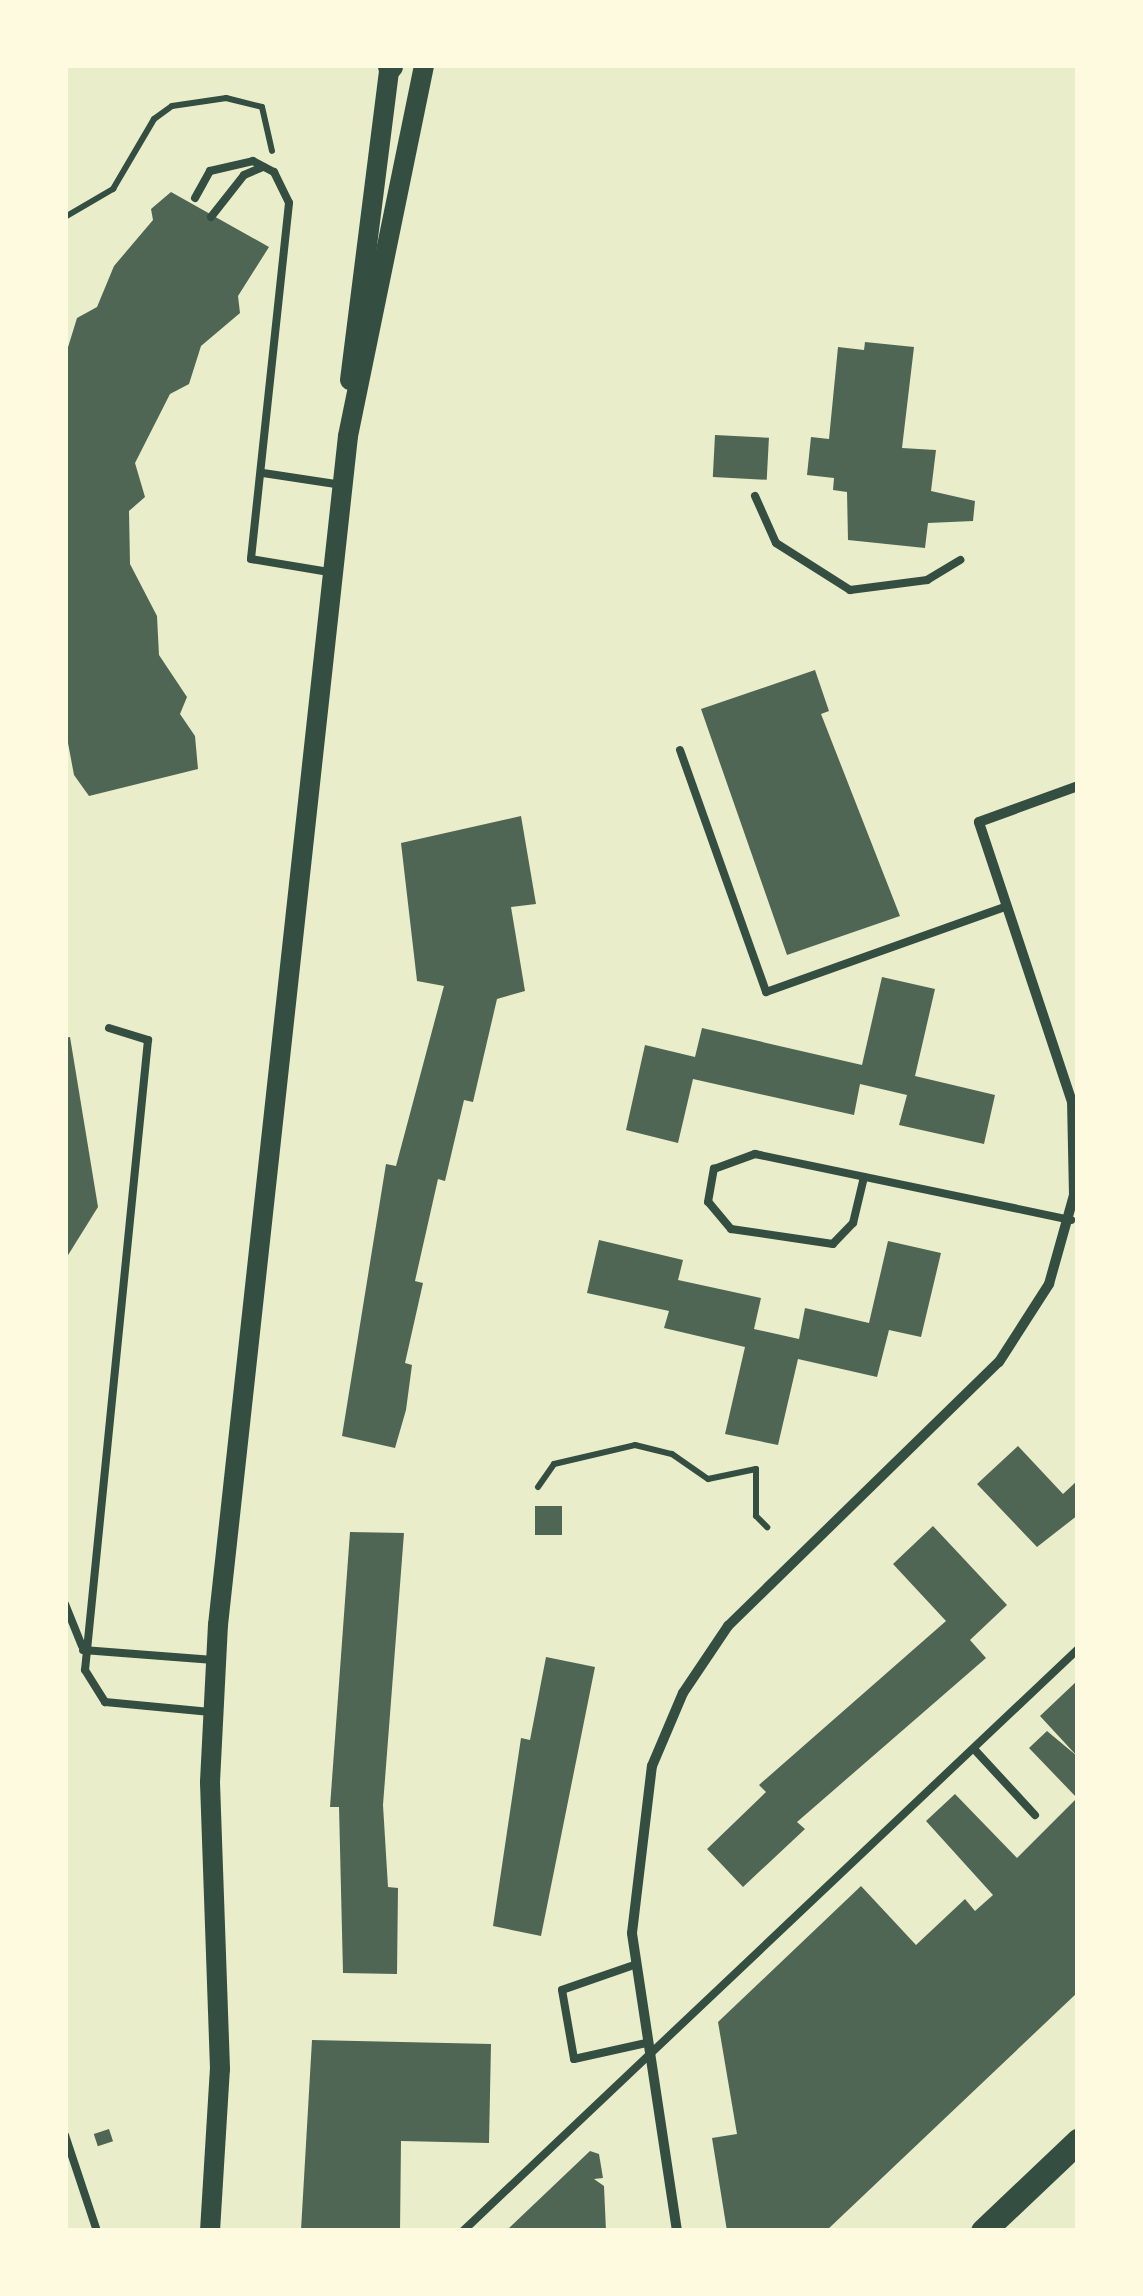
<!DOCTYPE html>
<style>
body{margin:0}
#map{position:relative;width:1143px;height:2296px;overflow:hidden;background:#e9edc9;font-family:"Titillium Web",sans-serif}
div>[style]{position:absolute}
.building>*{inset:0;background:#4f6655;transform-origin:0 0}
.path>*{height:6px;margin:-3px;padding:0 3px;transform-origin:3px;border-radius:3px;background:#344e41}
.service>*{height:8px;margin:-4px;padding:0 4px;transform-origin:4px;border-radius:4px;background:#344e41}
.minor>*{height:10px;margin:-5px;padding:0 5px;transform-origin:5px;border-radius:5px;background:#344e41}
.secondary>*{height:20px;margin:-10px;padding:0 10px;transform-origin:10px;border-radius:10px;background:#344e41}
.primary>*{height:25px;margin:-12.5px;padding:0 12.5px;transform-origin:12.5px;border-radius:12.5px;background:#344e41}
span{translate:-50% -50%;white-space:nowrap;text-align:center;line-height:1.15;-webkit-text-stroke:10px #fefae0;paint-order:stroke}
.frame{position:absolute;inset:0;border:68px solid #fefae0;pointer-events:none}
</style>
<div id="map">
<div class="building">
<div style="clip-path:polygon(171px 192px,269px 247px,238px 296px,240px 313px,201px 346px,189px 384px,170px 394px,135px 463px,145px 497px,129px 511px,130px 564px,157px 616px,159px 655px,187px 697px,180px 714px,195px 736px,198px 769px,89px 796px,74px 775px,65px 727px,65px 357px,77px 318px,97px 307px,114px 266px,153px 220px,151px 209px)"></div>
<div style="clip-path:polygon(865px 342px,914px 347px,902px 448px,936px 450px,931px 491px,975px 501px,973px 521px,928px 523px,925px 548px,848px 540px,847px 492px,833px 490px,834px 478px,807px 475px,811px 437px,829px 439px,838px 347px,864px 350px)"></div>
<div style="left:715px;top:435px;width:54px;height:42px;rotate:3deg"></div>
<div style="clip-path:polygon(815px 670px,829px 711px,821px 714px,900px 916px,787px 955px,701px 709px)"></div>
<div style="clip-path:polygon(521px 816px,536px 904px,511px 907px,525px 991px,497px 999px,473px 1102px,464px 1100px,445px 1181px,438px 1179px,415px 1281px,423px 1283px,405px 1363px,412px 1365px,406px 1410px,395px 1448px,342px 1436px,386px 1164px,396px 1166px,444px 986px,417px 981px,401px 843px)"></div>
<div style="clip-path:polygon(882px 977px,935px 989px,915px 1076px,995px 1095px,984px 1144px,899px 1125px,907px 1095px,860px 1084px,854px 1115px,693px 1079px,678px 1143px,626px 1130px,645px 1045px,695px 1057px,702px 1028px,862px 1065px)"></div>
<div style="clip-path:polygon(70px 1037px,98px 1207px,65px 1260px,65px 1038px)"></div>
<div style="clip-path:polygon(599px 1240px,683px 1260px,678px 1280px,761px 1298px,754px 1329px,799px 1339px,805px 1308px,869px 1323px,888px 1241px,941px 1253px,921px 1337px,889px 1330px,877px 1377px,798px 1359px,778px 1445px,725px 1434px,745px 1347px,664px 1328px,669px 1311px,587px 1293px)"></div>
<div style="clip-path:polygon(1018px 1446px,1063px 1494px,1078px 1480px,1078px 1515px,1037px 1547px,977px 1484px)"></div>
<div style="left:535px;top:1506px;width:27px;height:29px"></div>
<div style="clip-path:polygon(933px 1526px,1007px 1605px,970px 1640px,986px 1658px,797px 1822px,805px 1829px,743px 1887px,707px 1849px,766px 1792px,759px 1785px,946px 1621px,893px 1564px)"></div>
<div style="clip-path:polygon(350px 1532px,404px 1533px,383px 1805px,388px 1887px,398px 1888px,397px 1974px,343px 1973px,339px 1807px,330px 1807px)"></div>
<div style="clip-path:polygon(546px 1657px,595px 1667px,541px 1936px,493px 1926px,521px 1738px,530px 1740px)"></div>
<div style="clip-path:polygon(1078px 1680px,1078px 1992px,826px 2231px,727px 2231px,712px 2138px,737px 2134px,718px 2022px,861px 1886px,916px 1945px,965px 1899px,975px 1911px,993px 1895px,926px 1821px,955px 1794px,1017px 1858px,1077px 1798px,1029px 1748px,1047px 1731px,1077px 1756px,1040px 1716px)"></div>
<div style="clip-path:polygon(312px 2040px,491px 2044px,489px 2143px,401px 2141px,400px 2231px,301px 2230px)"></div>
<div style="left:109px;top:2129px;width:13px;height:16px;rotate:72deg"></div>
<div style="clip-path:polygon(590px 2151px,599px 2154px,603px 2178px,594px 2179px,604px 2186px,606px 2231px,506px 2231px)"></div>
</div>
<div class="path">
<div style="left:65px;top:217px;width:56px;rotate:-30.3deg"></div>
<div style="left:113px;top:189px;width:81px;rotate:-59.6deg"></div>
<div style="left:154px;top:119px;width:22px;rotate:-36deg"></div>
<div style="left:172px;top:106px;width:55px;rotate:-8.4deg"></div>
<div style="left:226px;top:98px;width:37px;rotate:14deg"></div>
<div style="left:262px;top:107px;width:45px;rotate:77.2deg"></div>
<div style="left:538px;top:1487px;width:28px;rotate:-55deg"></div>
<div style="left:554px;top:1464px;width:83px;rotate:-13.2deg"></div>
<div style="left:635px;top:1445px;width:38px;rotate:14deg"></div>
<div style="left:672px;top:1454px;width:44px;rotate:34.8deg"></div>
<div style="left:708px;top:1479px;width:49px;rotate:-11.8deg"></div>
<div style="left:756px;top:1469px;width:47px;rotate:90deg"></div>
<div style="left:756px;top:1516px;width:16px;rotate:45deg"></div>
</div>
<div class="service">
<div style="left:195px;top:198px;width:31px;rotate:-61deg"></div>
<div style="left:210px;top:171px;width:44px;rotate:-13.1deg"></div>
<div style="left:253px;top:161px;width:24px;rotate:28deg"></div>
<div style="left:274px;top:172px;width:34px;rotate:64deg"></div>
<div style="left:289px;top:203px;width:358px;rotate:96.1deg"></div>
<div style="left:251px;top:559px;width:79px;rotate:9.5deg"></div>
<div style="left:211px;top:217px;width:53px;rotate:-51.8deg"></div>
<div style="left:244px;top:175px;width:21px;rotate:-23deg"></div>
<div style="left:263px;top:473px;width:80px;rotate:8.6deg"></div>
<div style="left:755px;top:496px;width:51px;rotate:65.9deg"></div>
<div style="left:776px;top:543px;width:88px;rotate:32.4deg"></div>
<div style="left:850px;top:590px;width:78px;rotate:-7.4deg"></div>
<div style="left:927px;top:580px;width:39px;rotate:-31deg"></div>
<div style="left:680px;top:750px;width:257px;rotate:70.4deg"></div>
<div style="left:766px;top:992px;width:256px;rotate:-19.6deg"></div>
<div style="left:109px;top:1028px;width:41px;rotate:17.1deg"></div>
<div style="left:148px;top:1040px;width:633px;rotate:95.71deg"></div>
<div style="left:85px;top:1670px;width:38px;rotate:58deg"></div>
<div style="left:105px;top:1702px;width:106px;rotate:5.4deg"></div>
<div style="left:864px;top:1177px;width:47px;rotate:103.4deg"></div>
<div style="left:853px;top:1223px;width:29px;rotate:134deg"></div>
<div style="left:833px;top:1244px;width:103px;rotate:-171.6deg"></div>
<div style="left:731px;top:1229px;width:35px;rotate:-130deg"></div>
<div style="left:708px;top:1202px;width:34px;rotate:-80deg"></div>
<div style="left:714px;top:1169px;width:44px;rotate:-20.1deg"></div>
<div style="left:755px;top:1154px;width:323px;rotate:11.8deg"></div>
<div style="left:65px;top:1604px;width:45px;rotate:68deg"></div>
<div style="left:83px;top:1650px;width:131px;rotate:4.4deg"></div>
<div style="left:974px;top:1749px;width:90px;rotate:47.3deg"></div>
<div style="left:634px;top:1965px;width:76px;rotate:160.9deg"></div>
<div style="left:562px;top:1990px;width:70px;rotate:80.1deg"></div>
<div style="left:574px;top:2059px;width:74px;rotate:-12.5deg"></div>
<div style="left:65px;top:2135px;width:101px;rotate:71.6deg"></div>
<div style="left:463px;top:2231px;width:847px;rotate:-43.42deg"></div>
</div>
<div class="minor">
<div style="left:677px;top:2231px;width:301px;rotate:-98.6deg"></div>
<div style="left:632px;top:1933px;width:168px;rotate:-83.2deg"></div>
<div style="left:652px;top:1766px;width:79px;rotate:-67deg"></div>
<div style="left:683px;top:1693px;width:81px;rotate:-56.1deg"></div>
<div style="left:728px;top:1626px;width:378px;rotate:-44.3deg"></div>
<div style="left:999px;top:1362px;width:93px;rotate:-57.3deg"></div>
<div style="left:1049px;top:1284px;width:92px;rotate:-74.3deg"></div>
<div style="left:1074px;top:1195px;width:93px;rotate:-91.2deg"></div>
<div style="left:1072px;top:1102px;width:295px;rotate:-108.4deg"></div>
<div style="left:979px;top:822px;width:105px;rotate:-20deg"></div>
</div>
<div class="secondary">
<div style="left:350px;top:380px;width:318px;rotate:-82.8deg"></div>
<div style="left:210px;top:2231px;width:162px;rotate:-86.5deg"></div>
<div style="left:220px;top:2069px;width:287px;rotate:-92deg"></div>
<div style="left:210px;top:1782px;width:157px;rotate:-87.1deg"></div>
<div style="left:218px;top:1625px;width:1196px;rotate:-83.76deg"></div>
<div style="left:348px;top:436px;width:379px;rotate:-78.4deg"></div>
</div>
<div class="primary">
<div style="left:390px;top:65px;width:1px;rotate:90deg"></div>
<div style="left:983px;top:2231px;width:131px;rotate:-43.5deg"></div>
</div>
<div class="frame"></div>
</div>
